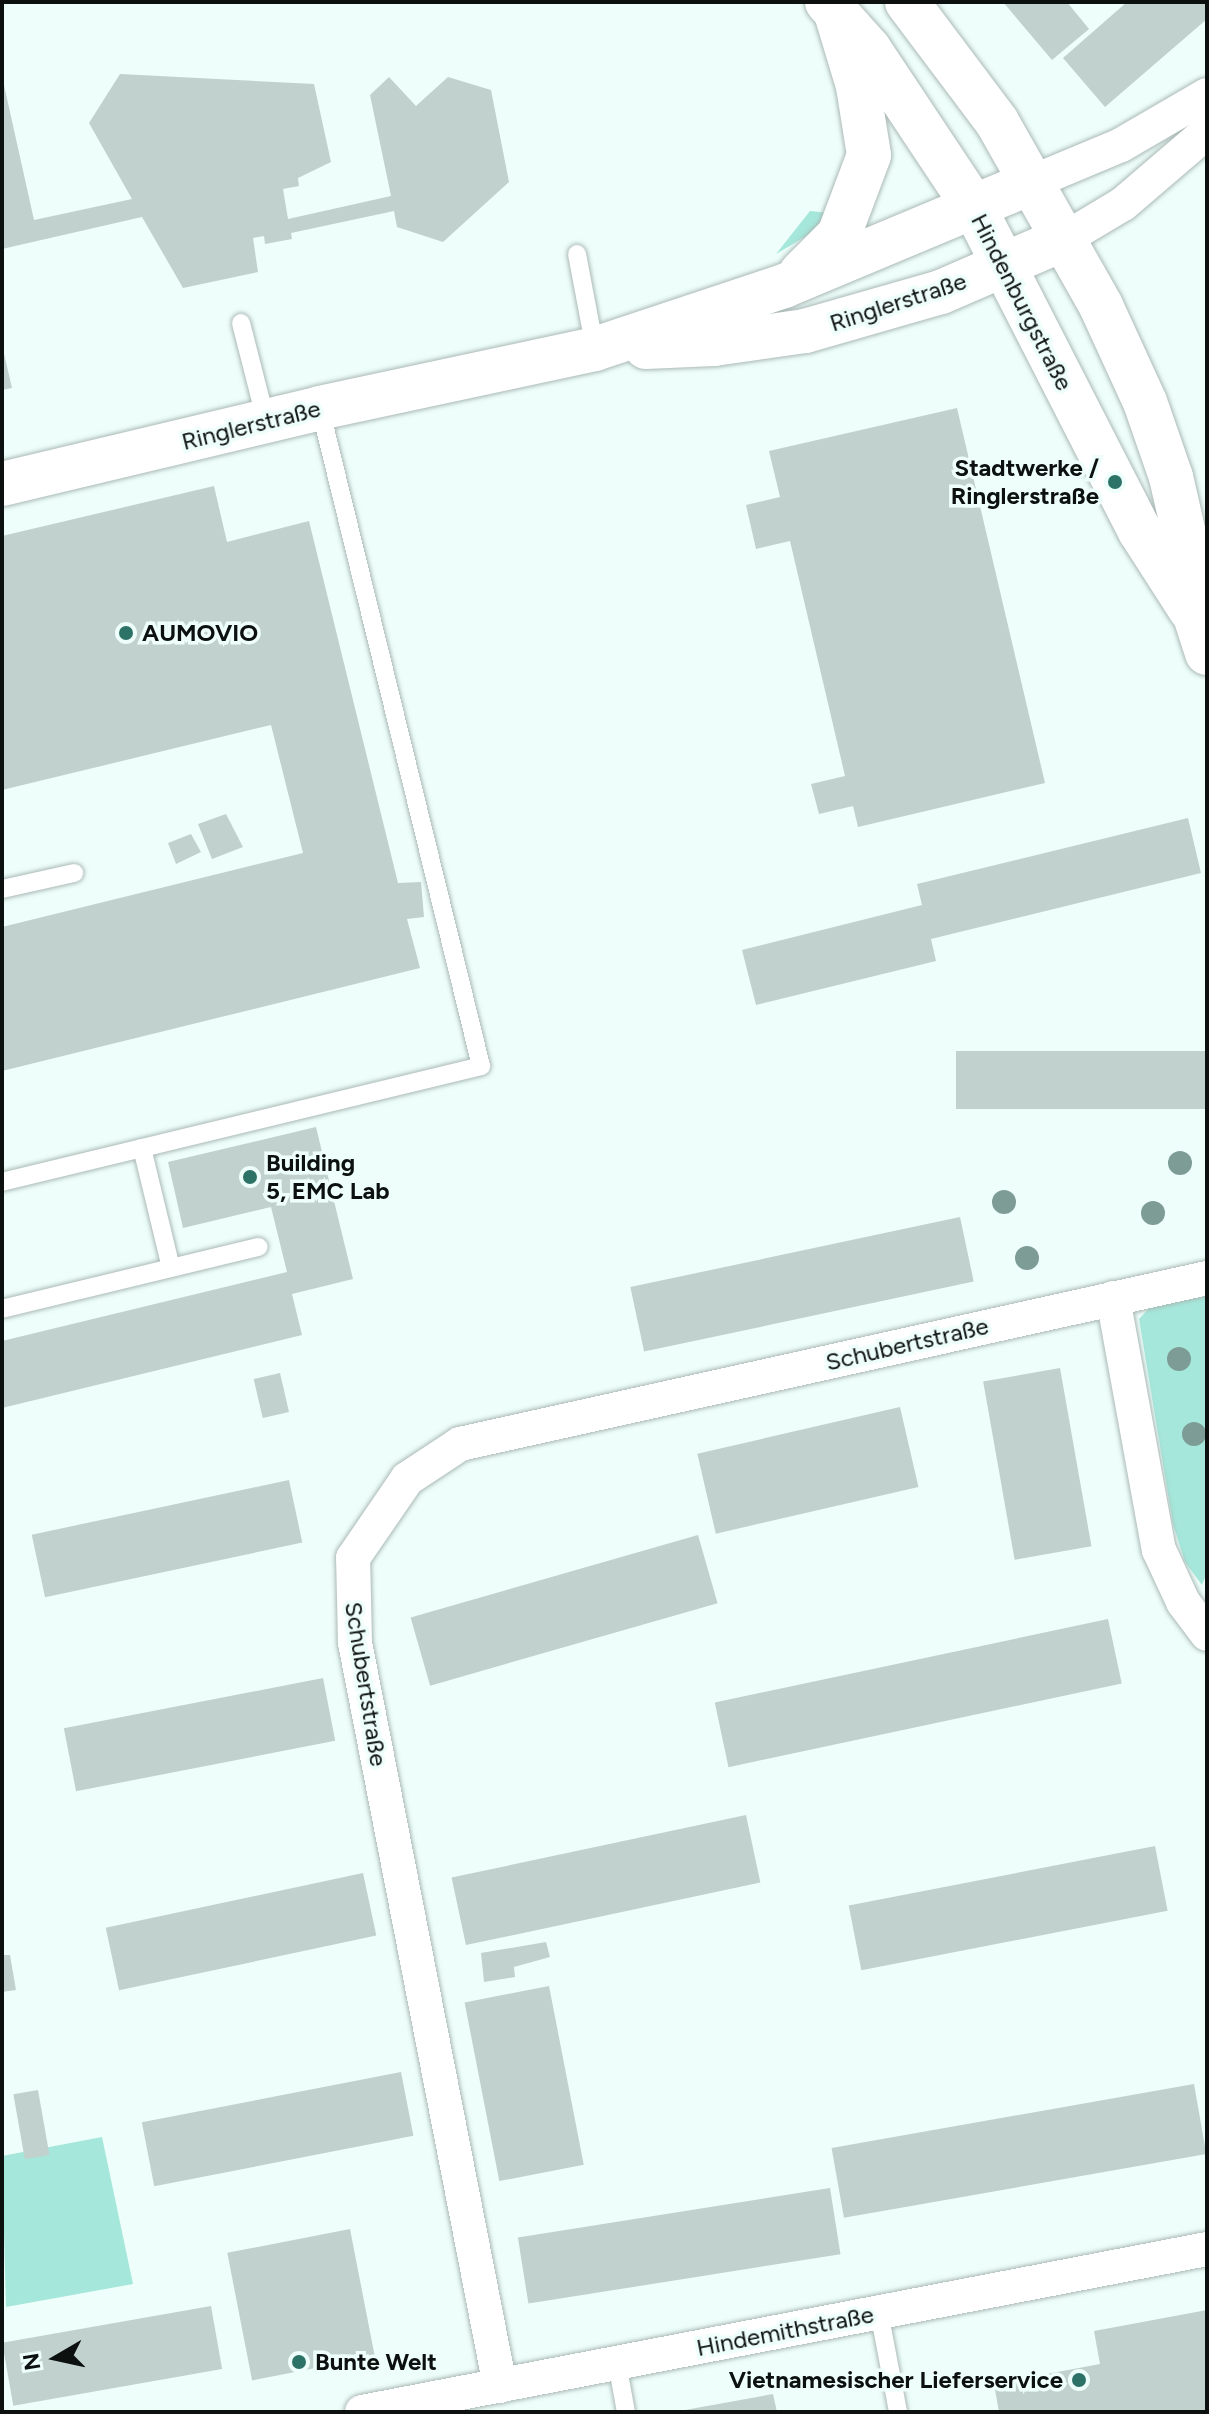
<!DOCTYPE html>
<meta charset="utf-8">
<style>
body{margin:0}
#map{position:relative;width:1209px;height:2414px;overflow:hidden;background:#eefefa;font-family:Figtree,sans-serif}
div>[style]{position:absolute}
.green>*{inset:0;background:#a5e8db}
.building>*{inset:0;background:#c1d1ce;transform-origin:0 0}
.roads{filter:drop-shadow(0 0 2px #aab9b6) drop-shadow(0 0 2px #aab9b6)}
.lane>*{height:18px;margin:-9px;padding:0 9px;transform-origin:9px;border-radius:9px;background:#fff}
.street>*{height:34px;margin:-17px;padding:0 17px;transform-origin:17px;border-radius:17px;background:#fff}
.secondary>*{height:44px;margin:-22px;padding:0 22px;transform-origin:22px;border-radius:22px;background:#fff}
.primary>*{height:44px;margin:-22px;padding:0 22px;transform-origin:22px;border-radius:22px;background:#fff}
.trees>*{width:24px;height:24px;margin:-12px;border-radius:50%;background:#7e9c96}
.dots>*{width:22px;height:22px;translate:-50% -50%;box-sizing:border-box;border:4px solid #eefefa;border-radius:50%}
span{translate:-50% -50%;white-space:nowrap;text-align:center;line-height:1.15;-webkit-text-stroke:7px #eefefa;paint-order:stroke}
.street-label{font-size:24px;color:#0c1110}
.poi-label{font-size:24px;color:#0c1110;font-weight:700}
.right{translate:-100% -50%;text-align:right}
.left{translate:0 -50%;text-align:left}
.frame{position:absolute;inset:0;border:4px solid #0c1110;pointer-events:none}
.north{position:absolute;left:16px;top:2318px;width:80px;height:80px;-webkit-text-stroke:6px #eefefa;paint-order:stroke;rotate:261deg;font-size:22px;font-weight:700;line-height:32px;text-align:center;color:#0c1110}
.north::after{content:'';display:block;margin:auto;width:28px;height:36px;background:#0c1110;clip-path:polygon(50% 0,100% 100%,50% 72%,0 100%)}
</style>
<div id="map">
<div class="green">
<div style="clip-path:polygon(810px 211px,830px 213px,808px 235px,776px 254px)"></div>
<div style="clip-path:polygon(1207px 1296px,1207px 1572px,1202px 1585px,1185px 1562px,1173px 1524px,1139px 1319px,1153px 1304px)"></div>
<div style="clip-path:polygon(102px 2137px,133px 2284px,6px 2307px,2px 2156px)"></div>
</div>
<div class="building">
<div style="clip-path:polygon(1003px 2px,1067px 2px,1089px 29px,1052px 60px)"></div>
<div style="clip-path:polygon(1127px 2px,1207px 2px,1207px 19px,1105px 107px,1063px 58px)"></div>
<div style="clip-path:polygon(120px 74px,314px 84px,331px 162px,298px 178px,299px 186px,283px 189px,288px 219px,391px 196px,370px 95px,389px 77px,416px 106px,448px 77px,491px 90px,509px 182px,443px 242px,397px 227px,394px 211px,291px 233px,292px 239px,265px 244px,264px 236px,253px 238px,258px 272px,183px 288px,142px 217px,2px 249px,2px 76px,34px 220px,132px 199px,89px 123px)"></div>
<div style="clip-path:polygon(2px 345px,12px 388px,2px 390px)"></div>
<div style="clip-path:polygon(957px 408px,1045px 783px,858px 827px,853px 806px,819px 814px,811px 784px,845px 776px,790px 541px,756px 549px,746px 505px,780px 497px,769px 451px)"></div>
<div style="clip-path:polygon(214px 486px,227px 542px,309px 521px,398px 883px,421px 882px,424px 917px,407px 919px,420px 968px,2px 1071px,2px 927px,303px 853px,271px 725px,2px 790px,2px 536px)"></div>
<div style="clip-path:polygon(226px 814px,243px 847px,212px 859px,198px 824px)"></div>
<div style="clip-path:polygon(1188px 818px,1201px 873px,931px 939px,936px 961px,756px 1005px,742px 950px,922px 905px,917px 884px)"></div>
<div style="clip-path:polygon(191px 834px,201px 852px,176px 864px,168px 843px)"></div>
<div style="left:1207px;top:1051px;width:58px;height:251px;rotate:90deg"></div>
<div style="clip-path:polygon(316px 1127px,353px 1279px,292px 1294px,302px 1335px,2px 1408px,2px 1341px,287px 1272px,271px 1207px,183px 1228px,168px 1162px)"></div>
<div style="left:960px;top:1217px;width:66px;height:337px;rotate:78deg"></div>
<div style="left:1060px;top:1368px;width:181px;height:78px;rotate:80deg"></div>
<div style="left:280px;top:1373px;width:40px;height:27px;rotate:77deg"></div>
<div style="left:900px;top:1407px;width:82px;height:208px;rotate:77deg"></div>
<div style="left:289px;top:1480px;width:64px;height:263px;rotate:78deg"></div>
<div style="left:698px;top:1535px;width:71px;height:299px;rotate:74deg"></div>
<div style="left:1108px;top:1619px;width:66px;height:402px;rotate:78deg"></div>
<div style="left:323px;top:1678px;width:64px;height:264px;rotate:79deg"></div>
<div style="left:746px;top:1815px;width:69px;height:301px;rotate:78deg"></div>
<div style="left:1155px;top:1846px;width:66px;height:312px;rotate:79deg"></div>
<div style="left:363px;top:1873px;width:64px;height:263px;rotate:78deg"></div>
<div style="clip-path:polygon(546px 1942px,550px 1957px,514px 1967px,515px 1977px,484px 1982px,481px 1953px)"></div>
<div style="clip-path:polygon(2px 1955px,10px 1955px,16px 1990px,2px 1992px)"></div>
<div style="left:549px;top:1986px;width:182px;height:86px;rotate:79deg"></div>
<div style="left:401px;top:2072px;width:65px;height:264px;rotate:79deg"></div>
<div style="left:1194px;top:2084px;width:71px;height:368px;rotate:80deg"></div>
<div style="left:38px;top:2090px;width:66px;height:25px;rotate:80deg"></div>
<div style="left:830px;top:2188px;width:67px;height:316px;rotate:81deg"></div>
<div style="left:350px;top:2229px;width:130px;height:125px;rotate:79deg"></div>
<div style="left:211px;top:2306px;width:64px;height:212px;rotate:80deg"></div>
<div style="clip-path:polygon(1207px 2310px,1207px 2412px,999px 2412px,994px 2384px,1100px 2364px,1094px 2331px)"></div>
<div style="clip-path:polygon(773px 2394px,777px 2412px,685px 2412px,685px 2410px)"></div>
</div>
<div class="roads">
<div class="lane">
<div style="left:577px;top:254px;width:97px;rotate:79.3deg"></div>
<div style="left:241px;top:323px;width:101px;rotate:75.7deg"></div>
<div style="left:2px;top:889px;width:74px;rotate:-12.5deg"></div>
<div style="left:142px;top:1148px;width:123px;rotate:76.4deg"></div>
<div style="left:2px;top:1182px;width:493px;rotate:-13.6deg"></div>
<div style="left:481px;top:1066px;width:677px;rotate:-103.75deg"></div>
<div style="left:2px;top:1309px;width:264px;rotate:-13.6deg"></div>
<div style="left:879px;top:2312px;width:102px;rotate:79.2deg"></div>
<div style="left:617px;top:2363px;width:50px;rotate:79.6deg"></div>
</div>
<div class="street">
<div style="left:1035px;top:181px;width:93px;rotate:-22.7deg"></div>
<div style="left:1121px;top:145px;width:99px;rotate:-30.2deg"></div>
<div style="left:1066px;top:238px;width:66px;rotate:-30.8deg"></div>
<div style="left:1123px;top:204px;width:111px;rotate:-40.6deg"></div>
<div style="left:1113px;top:1298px;width:256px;rotate:79.7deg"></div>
<div style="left:1159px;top:1550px;width:57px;rotate:65.2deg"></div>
<div style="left:1183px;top:1602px;width:40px;rotate:53deg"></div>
<div style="left:500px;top:2386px;width:757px;rotate:-101.04deg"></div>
<div style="left:355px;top:1643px;width:85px;rotate:-91.3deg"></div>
<div style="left:353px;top:1558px;width:96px;rotate:-55.6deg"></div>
<div style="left:407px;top:1479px;width:64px;rotate:-33.4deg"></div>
<div style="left:460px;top:1444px;width:765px;rotate:-12.53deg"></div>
<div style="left:362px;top:2412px;width:861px;rotate:-10.92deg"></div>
</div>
<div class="secondary">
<div style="left:801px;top:273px;width:54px;rotate:-45deg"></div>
<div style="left:839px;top:235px;width:85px;rotate:-69.4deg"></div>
<div style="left:869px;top:155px;width:70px;rotate:-99.1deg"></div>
<div style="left:858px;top:86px;width:79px;rotate:-106.8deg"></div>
<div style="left:646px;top:347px;width:68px;rotate:-2.5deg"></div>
<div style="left:714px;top:344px;width:92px;rotate:-8.1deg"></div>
<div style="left:805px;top:331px;width:141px;rotate:-16deg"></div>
<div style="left:941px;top:292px;width:136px;rotate:-23.4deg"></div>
<div style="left:2px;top:484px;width:327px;rotate:-13.4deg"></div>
<div style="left:320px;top:408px;width:281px;rotate:-12.1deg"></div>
<div style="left:595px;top:349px;width:199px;rotate:-18.4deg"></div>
<div style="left:784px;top:286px;width:272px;rotate:-22.7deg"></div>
</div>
<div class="primary">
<div style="left:827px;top:2px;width:63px;rotate:48.2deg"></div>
<div style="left:869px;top:49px;width:190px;rotate:56.4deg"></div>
<div style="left:974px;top:207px;width:364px;rotate:62.9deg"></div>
<div style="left:1140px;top:531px;width:93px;rotate:57.3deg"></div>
<div style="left:907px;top:2px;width:150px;rotate:53.1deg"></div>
<div style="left:997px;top:122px;width:211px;rotate:60.5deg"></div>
<div style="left:1101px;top:306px;width:106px;rotate:65.4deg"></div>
<div style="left:1145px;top:402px;width:79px;rotate:70.9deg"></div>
<div style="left:1171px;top:477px;width:72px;rotate:77.1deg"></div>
<div style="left:1187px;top:547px;width:69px;rotate:83.4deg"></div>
<div style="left:1195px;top:616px;width:39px;rotate:72deg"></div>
</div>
</div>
<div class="trees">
<div style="left:1180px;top:1163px"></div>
<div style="left:1004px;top:1202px"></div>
<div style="left:1153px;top:1213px"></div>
<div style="left:1027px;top:1258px"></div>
<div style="left:1179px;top:1359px"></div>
<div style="left:1194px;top:1434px"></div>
</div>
<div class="dots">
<div style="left:1115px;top:482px;background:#2c7267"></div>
<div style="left:126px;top:633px;background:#2c7267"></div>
<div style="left:250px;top:1177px;background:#2c7267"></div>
<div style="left:299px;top:2362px;background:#2c7267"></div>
<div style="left:1079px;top:2380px;background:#2c7267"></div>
</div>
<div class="street-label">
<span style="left:898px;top:302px;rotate:-18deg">Ringlerstraße</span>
<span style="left:1022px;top:302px;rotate:63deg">Hindenburgstraße</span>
<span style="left:251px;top:425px;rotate:-14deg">Ringlerstraße</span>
<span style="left:907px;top:1344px;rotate:-13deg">Schubertstraße</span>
<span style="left:366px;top:1684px;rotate:81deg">Schubertstraße</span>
<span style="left:785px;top:2331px;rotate:-11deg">Hindemithstraße</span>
</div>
<div class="poi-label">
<span class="right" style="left:1099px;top:482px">Stadtwerke /<br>Ringlerstraße</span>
<span class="left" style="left:142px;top:633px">AUMOVIO</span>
<span class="left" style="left:266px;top:1177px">Building<br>5, EMC Lab</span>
<span class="left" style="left:315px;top:2362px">Bunte Welt</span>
<span class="right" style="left:1063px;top:2380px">Vietnamesischer Lieferservice</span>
</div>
<div class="frame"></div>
<div class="north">N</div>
</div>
